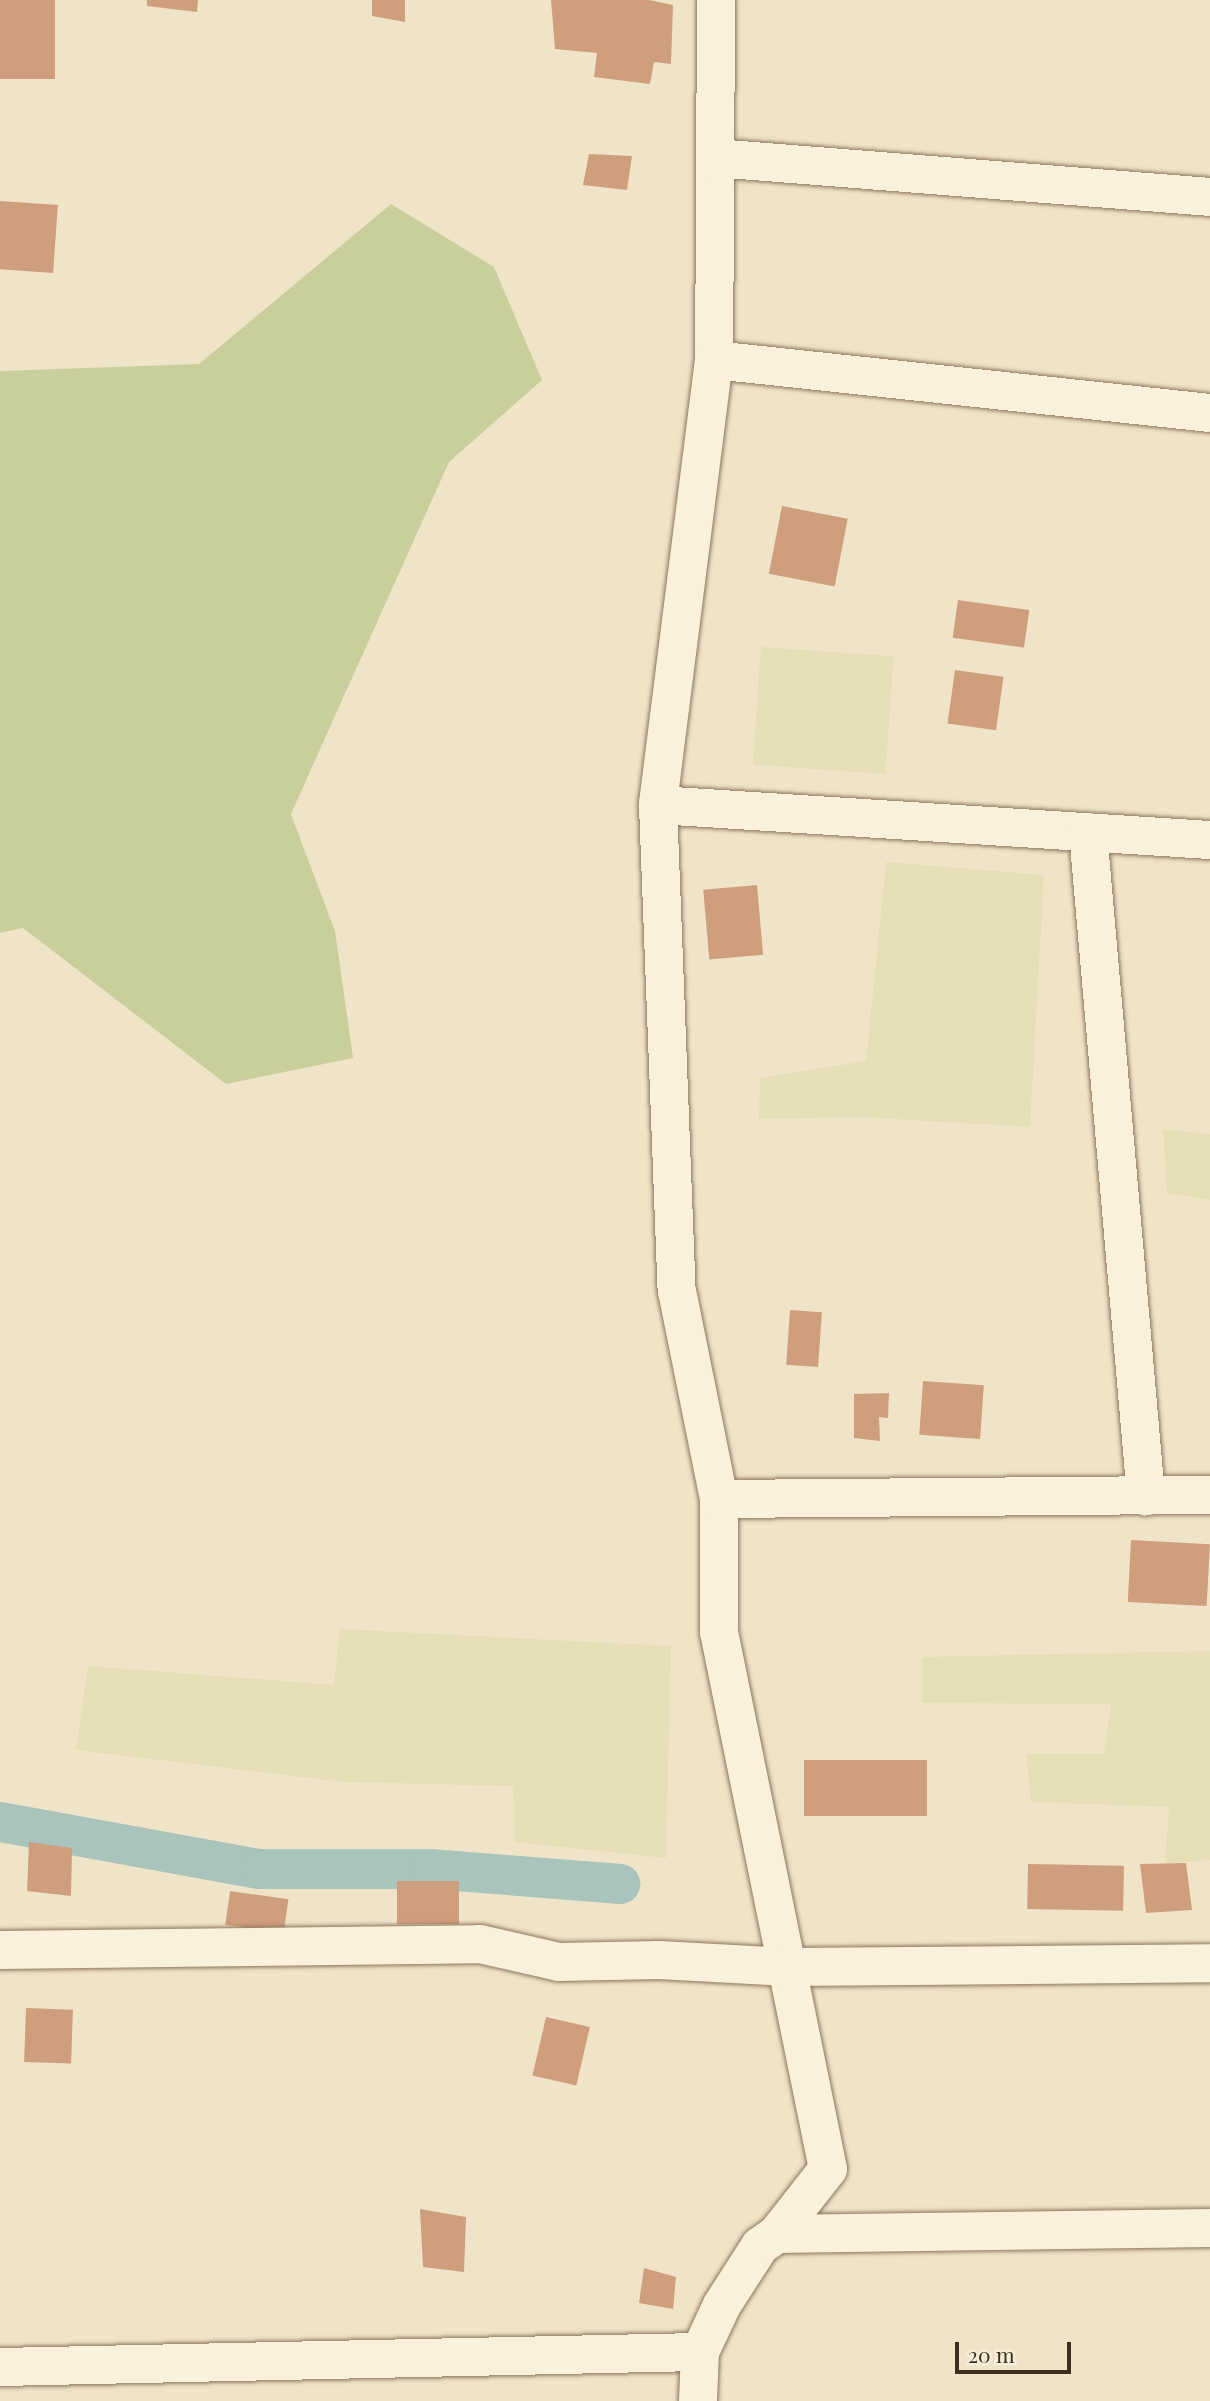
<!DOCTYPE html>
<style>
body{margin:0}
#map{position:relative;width:1210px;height:2401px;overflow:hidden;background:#f0e4c8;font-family:"Playfair Display",serif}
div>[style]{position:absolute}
.farmland>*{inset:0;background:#e6deb5;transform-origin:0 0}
.green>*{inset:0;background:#c9cf9b}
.canal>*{height:40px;margin:-20px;padding:0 20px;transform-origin:20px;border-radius:20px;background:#a9c4bc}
.building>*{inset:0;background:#cf9f7d;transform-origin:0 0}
.roads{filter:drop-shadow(0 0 2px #8d765c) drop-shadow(0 0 2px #8d765c)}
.minor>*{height:38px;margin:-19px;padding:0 19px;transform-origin:19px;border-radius:19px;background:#faf1dc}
span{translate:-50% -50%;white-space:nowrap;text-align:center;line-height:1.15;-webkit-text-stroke:5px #f7eed8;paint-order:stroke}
.scale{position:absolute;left:955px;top:2342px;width:116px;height:32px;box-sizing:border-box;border:4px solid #3d2e20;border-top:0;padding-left:9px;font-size:21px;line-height:24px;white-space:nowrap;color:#3d2e20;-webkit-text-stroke:5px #f7eed8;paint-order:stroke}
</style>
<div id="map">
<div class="farmland">
<div style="left:761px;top:647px;width:133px;height:118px;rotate:4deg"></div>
<div style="clip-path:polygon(886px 862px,1044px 875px,1030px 1127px,859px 1117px,759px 1119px,760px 1078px,866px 1061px)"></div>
<div style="clip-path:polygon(1163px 1129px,1210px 1134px,1210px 1200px,1167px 1193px)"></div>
<div style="clip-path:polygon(340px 1629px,671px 1646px,666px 1858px,515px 1842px,513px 1786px,344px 1782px,76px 1750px,88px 1666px,334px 1685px)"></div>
<div style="clip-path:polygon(1210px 1651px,1210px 1860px,1165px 1864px,1169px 1807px,1031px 1802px,1026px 1754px,1104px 1754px,1111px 1704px,922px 1703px,922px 1657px)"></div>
</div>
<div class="green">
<div style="clip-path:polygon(391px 204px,494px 267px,542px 380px,449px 462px,291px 814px,335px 931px,353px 1058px,226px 1084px,23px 928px,0 933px,0 371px,199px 364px)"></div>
</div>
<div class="canal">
<div style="left:0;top:1822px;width:263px;rotate:10.3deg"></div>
<div style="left:259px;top:1869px;width:171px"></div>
<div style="left:430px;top:1869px;width:191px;rotate:4.5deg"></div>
</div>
<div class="building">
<div style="left:0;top:0;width:55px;height:79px"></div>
<div style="clip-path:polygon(147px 0,198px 0,197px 12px,147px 6px)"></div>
<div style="clip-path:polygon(372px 0,405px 0,405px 22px,372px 16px)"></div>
<div style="clip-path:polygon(551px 0,649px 0,673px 5px,671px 64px,654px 62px,650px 84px,594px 77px,597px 53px,555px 49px)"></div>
<div style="clip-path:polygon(589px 154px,632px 156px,627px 190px,583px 185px)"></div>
<div style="left:0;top:201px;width:58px;height:68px;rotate:4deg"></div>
<div style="left:782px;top:506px;width:67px;height:69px;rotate:11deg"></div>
<div style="left:958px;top:600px;width:72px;height:38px;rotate:8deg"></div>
<div style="left:955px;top:670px;width:49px;height:54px;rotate:8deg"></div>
<div style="left:757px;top:885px;width:70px;height:54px;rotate:85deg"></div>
<div style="left:790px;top:1310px;width:32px;height:55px;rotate:4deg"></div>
<div style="left:923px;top:1381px;width:61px;height:54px;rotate:4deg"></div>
<div style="clip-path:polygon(889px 1393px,888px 1418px,879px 1417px,880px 1441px,854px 1438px,854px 1394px)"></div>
<div style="left:1131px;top:1540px;width:79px;height:62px;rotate:3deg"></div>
<div style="left:804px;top:1760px;width:123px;height:56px"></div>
<div style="clip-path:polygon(29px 1842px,72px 1848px,71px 1896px,27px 1891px)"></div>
<div style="clip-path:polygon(1186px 1863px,1192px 1910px,1146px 1913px,1140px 1864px)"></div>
<div style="left:1028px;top:1864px;width:96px;height:45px;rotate:1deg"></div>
<div style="left:397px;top:1881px;width:62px;height:43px"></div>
<div style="left:230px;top:1891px;width:59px;height:34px;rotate:8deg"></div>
<div style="left:26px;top:2008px;width:47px;height:54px;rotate:2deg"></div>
<div style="left:546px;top:2017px;width:45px;height:60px;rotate:13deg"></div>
<div style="clip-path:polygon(420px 2209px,466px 2217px,464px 2272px,423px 2267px)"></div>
<div style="clip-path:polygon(644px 2268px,676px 2277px,673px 2309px,639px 2303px)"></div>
</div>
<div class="roads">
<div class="minor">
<div style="left:716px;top:0;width:360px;rotate:90.3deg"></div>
<div style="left:714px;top:360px;width:449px;rotate:97.2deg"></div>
<div style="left:658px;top:805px;width:486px;rotate:87.8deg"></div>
<div style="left:677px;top:1291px;width:212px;rotate:78.6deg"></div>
<div style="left:719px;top:1499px;width:133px;rotate:90deg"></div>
<div style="left:719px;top:1632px;width:548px;rotate:78.53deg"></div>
<div style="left:828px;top:2169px;width:83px;rotate:128.1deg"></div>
<div style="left:715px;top:158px;width:497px;rotate:4.5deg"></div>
<div style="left:714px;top:360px;width:499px;rotate:6.1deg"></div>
<div style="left:658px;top:805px;width:553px;rotate:3.63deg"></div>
<div style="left:1088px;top:832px;width:667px;rotate:85.01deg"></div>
<div style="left:719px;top:1499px;width:491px;rotate:-0.5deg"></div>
<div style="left:0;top:1950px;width:480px;rotate:-0.7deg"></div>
<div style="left:480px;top:1944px;width:81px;rotate:12.8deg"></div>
<div style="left:559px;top:1962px;width:100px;rotate:-1.1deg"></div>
<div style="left:659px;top:1960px;width:130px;rotate:3.1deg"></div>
<div style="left:789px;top:1967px;width:421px;rotate:-0.5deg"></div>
<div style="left:0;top:2367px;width:700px;rotate:-1.23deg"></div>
<div style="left:698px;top:2401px;width:49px;rotate:-87.7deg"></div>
<div style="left:700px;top:2352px;width:52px;rotate:-64.9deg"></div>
<div style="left:722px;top:2305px;width:70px;rotate:-57.2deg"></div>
<div style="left:760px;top:2246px;width:21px;rotate:-35deg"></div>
<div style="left:777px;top:2234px;width:433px;rotate:-0.8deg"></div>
</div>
</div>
<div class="scale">20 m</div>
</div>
